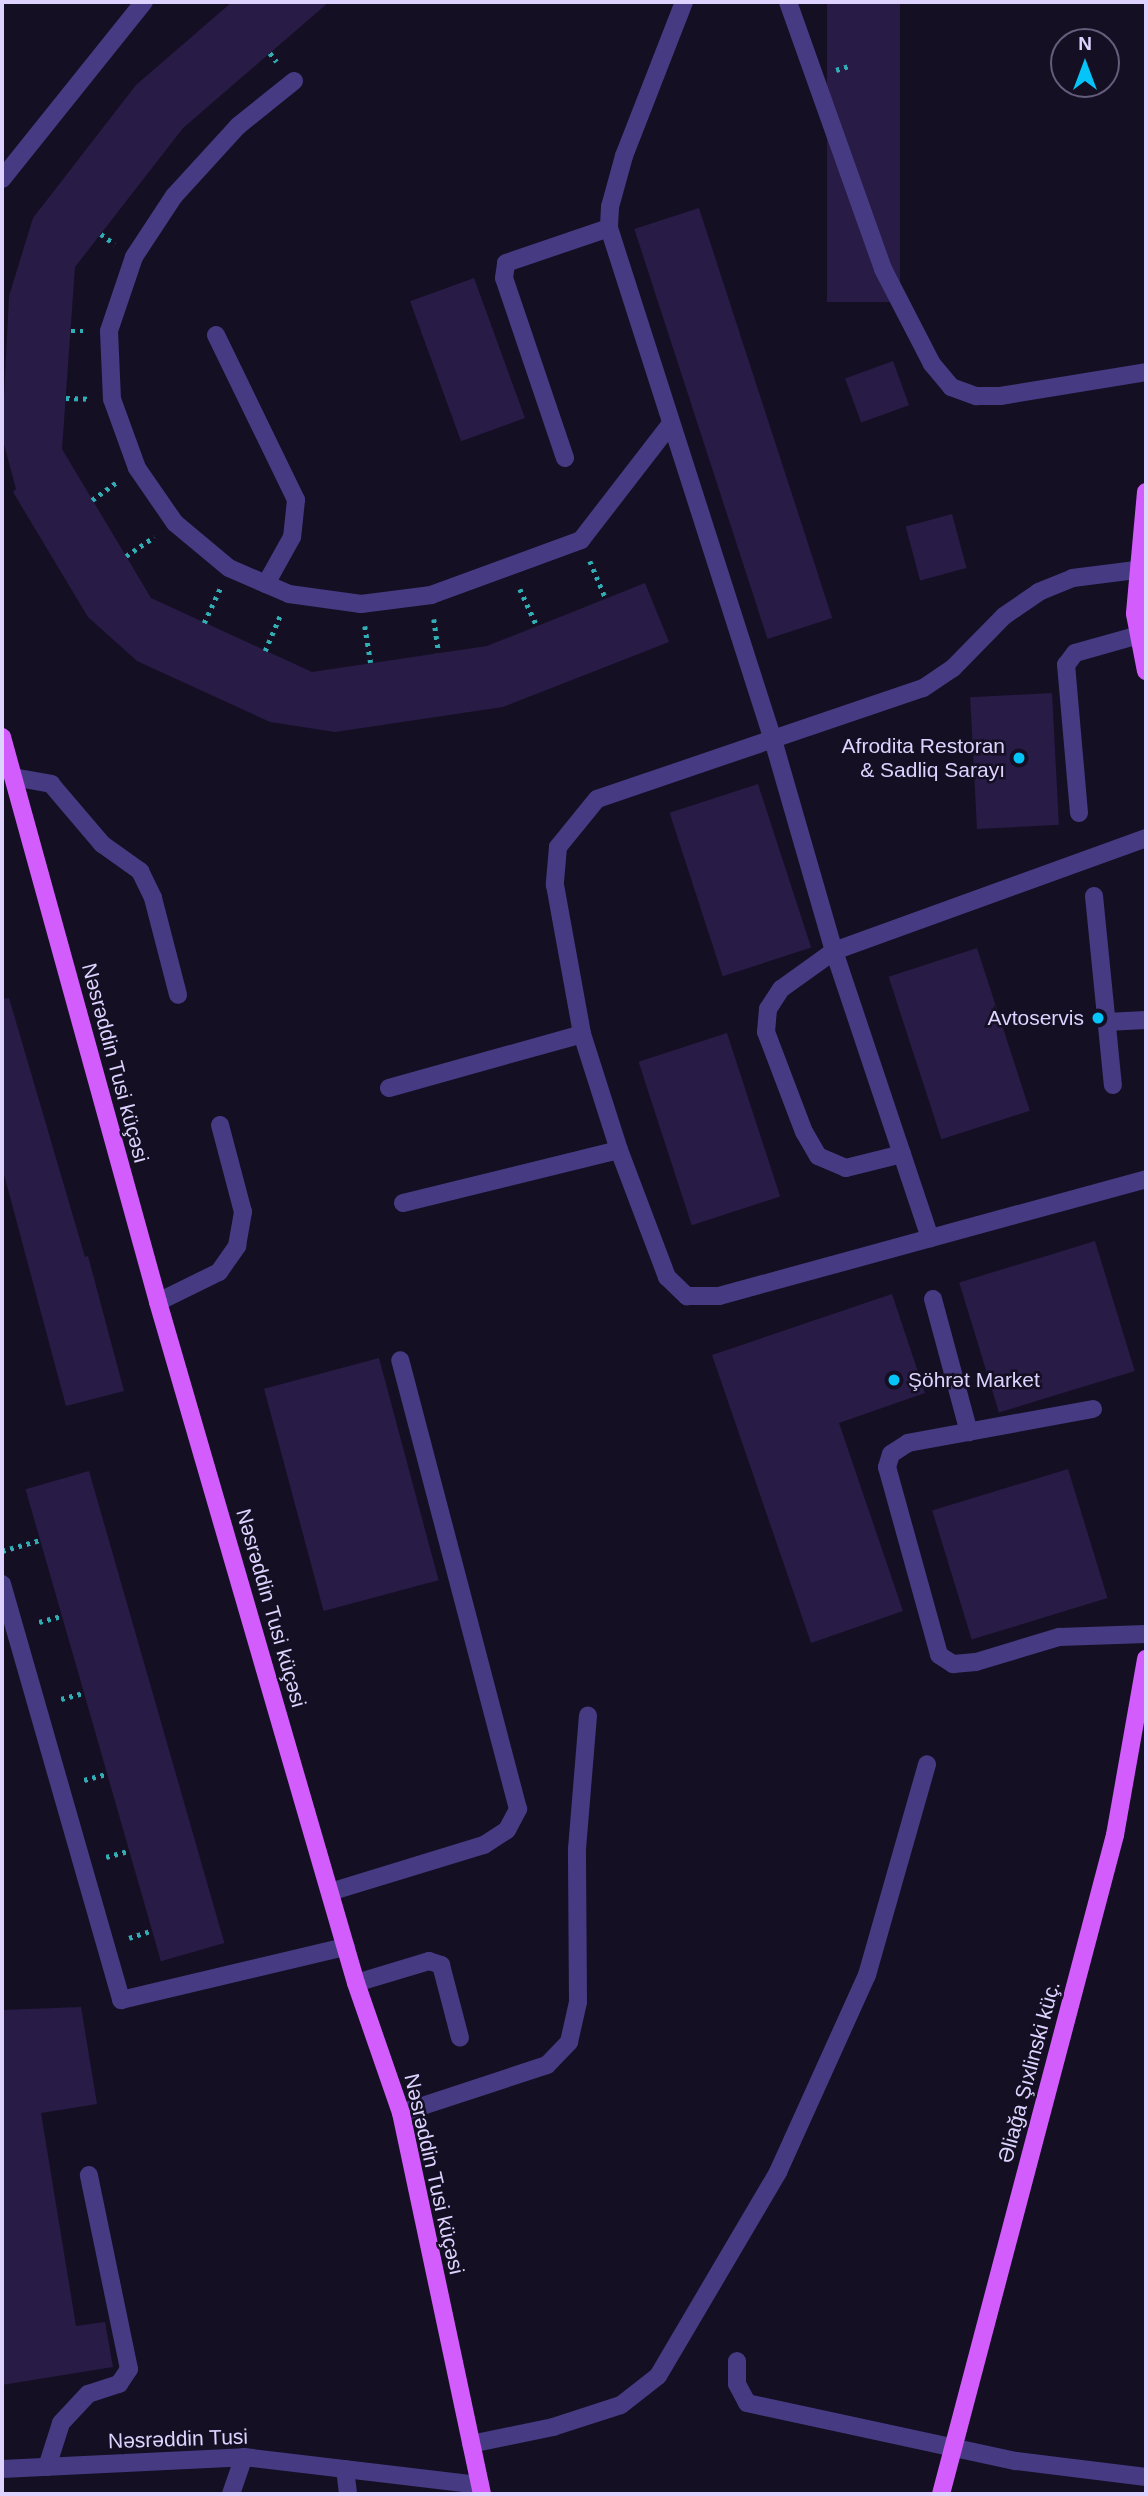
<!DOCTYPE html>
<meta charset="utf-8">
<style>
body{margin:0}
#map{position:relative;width:1148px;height:2496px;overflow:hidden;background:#150f24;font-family:Helvetica,sans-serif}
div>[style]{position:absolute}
.building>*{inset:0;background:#281b45;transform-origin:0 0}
.path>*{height:4.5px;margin-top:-2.25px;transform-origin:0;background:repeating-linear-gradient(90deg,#31adb4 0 3.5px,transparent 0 8.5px)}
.minor>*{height:18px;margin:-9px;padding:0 9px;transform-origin:9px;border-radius:9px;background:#463b82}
.major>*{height:18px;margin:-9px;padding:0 9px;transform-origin:9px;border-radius:9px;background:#d35cfc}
.dots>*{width:19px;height:19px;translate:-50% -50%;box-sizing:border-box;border:4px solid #150f24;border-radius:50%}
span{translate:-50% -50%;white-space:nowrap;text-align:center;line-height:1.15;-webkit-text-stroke:5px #150f24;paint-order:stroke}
.poi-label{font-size:21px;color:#ddd3fe}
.right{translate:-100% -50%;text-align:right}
.left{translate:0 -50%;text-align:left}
.street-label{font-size:21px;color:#ddd3fe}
.frame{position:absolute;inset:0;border:4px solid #ddd3fe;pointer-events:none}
.north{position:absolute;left:1050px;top:28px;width:70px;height:70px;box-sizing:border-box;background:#150f24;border:2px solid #655d7b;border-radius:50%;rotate:0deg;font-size:19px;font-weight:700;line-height:28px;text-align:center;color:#ddd3fe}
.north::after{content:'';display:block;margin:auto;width:24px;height:32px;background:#05c4f8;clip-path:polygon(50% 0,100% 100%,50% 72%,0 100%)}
</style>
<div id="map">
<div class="building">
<div style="clip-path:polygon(232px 2px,329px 2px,183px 128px,75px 267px,62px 449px,151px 598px,312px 672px,487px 646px,645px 583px,669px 642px,503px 707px,335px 732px,270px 722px,137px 661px,88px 617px,13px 492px,16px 489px,2px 437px,9px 296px,33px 218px,136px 85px)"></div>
<div style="left:827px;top:2px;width:73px;height:300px"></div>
<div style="left:699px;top:208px;width:431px;height:68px;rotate:72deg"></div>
<div style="left:474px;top:278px;width:149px;height:68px;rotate:70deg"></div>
<div style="left:893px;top:361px;width:47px;height:51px;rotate:70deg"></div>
<div style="left:952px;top:514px;width:56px;height:48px;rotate:75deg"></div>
<div style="left:1052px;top:693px;width:132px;height:82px;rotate:87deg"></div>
<div style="left:758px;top:784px;width:172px;height:93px;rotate:72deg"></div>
<div style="left:977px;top:948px;width:171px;height:93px;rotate:72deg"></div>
<div style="clip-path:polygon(9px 998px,85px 1257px,88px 1256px,124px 1391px,66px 1406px,2px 1167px,2px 999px)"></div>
<div style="left:727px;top:1033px;width:172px;height:93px;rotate:72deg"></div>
<div style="left:1095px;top:1241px;width:136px;height:142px;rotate:73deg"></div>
<div style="clip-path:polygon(892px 1294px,925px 1393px,839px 1423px,903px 1611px,811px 1643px,712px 1355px)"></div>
<div style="left:379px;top:1358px;width:230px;height:119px;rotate:75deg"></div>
<div style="left:1068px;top:1469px;width:135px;height:142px;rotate:73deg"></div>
<div style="left:89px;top:1471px;width:491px;height:66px;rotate:74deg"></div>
<div style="clip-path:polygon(81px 2007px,97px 2104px,41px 2113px,76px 2326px,105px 2322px,113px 2367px,2px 2385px,2px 2010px)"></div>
</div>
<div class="path">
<div style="left:270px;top:53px;width:11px;rotate:52deg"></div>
<div style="left:836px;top:70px;width:14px;rotate:-17deg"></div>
<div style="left:101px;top:234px;width:17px;rotate:36deg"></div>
<div style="left:71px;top:331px;width:13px"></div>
<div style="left:66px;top:398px;width:23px;rotate:2deg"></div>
<div style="left:92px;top:500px;width:31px;rotate:-36deg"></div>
<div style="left:126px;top:556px;width:34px;rotate:-34deg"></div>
<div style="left:590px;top:561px;width:41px;rotate:67.2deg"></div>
<div style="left:520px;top:589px;width:41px;rotate:65.3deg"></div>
<div style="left:434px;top:619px;width:34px;rotate:82deg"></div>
<div style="left:204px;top:623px;width:38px;rotate:-65deg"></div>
<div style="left:365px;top:626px;width:37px;rotate:81deg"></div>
<div style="left:265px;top:651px;width:38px;rotate:-67deg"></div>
<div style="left:2px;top:1551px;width:40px;rotate:-16deg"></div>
<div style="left:39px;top:1622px;width:23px;rotate:-15deg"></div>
<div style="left:61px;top:1699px;width:23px;rotate:-15deg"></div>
<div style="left:84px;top:1780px;width:23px;rotate:-15deg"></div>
<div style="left:106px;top:1857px;width:23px;rotate:-15deg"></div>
<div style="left:129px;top:1938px;width:23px;rotate:-18deg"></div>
</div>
<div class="minor">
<div style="left:684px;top:2px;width:165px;rotate:111.3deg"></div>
<div style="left:624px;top:156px;width:53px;rotate:105.4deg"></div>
<div style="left:610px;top:207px;width:21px;rotate:93deg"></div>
<div style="left:609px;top:228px;width:538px;rotate:72.24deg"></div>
<div style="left:773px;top:740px;width:220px;rotate:73.9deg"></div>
<div style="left:834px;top:951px;width:303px;rotate:71.5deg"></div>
<div style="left:788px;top:2px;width:283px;rotate:70.4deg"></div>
<div style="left:883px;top:269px;width:107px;rotate:62.7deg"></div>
<div style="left:932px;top:364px;width:30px;rotate:50deg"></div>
<div style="left:951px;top:387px;width:27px;rotate:20deg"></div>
<div style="left:976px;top:396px;width:24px"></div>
<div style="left:1000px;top:396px;width:148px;rotate:-9.3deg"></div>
<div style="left:294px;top:81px;width:72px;rotate:141.2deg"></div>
<div style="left:238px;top:126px;width:95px;rotate:132.4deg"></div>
<div style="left:174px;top:196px;width:73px;rotate:123.3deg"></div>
<div style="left:134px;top:257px;width:78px;rotate:108.7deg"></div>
<div style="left:109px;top:331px;width:68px;rotate:87.5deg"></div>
<div style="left:112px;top:399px;width:73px;rotate:70.1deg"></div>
<div style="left:137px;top:468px;width:67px;rotate:55.4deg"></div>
<div style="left:175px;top:523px;width:70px;rotate:39.8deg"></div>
<div style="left:229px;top:568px;width:65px;rotate:23.4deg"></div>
<div style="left:289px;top:594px;width:73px;rotate:7.9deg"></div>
<div style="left:361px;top:604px;width:71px;rotate:-7.3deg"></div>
<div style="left:431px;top:595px;width:160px;rotate:-20.1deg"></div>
<div style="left:581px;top:540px;width:144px;rotate:-52.3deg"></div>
<div style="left:2px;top:179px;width:227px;rotate:-51.3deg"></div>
<div style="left:216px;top:335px;width:183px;rotate:64.1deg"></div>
<div style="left:296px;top:500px;width:37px;rotate:96deg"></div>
<div style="left:292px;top:537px;width:54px;rotate:119deg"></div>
<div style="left:565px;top:458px;width:190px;rotate:-108.7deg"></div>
<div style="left:504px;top:278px;width:15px;rotate:-82deg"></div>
<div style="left:506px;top:263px;width:109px;rotate:-18.8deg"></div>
<div style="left:1136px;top:570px;width:64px;rotate:172.8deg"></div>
<div style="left:1073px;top:578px;width:37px;rotate:158deg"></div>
<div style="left:1039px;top:592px;width:42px;rotate:145.6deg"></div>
<div style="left:1004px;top:616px;width:73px;rotate:134.4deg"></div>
<div style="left:953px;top:668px;width:36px;rotate:146deg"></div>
<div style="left:923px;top:688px;width:344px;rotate:161.2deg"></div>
<div style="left:597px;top:799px;width:62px;rotate:129.1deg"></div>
<div style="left:558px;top:847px;width:38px;rotate:95deg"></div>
<div style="left:555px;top:885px;width:151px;rotate:79.7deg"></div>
<div style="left:582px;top:1034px;width:122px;rotate:72.3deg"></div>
<div style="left:619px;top:1150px;width:136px;rotate:69.3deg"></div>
<div style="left:667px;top:1277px;width:28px;rotate:44deg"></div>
<div style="left:687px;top:1296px;width:32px"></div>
<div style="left:719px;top:1296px;width:443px;rotate:-15.3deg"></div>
<div style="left:13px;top:777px;width:39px;rotate:10deg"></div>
<div style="left:51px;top:784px;width:79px;rotate:49.6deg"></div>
<div style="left:102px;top:844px;width:47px;rotate:35.4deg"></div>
<div style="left:140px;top:871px;width:30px;rotate:64deg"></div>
<div style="left:153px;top:898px;width:100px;rotate:75.5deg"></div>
<div style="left:1079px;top:813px;width:149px;rotate:-95deg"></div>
<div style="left:1066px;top:665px;width:15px;rotate:-53deg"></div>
<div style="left:1075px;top:653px;width:66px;rotate:-15.7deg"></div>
<div style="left:1094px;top:896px;width:190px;rotate:84.3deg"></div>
<div style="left:1106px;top:1022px;width:40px;rotate:-2.9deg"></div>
<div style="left:389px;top:1088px;width:200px;rotate:-15.6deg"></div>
<div style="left:902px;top:1154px;width:58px;rotate:166deg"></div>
<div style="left:846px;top:1168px;width:30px;rotate:-157deg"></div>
<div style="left:818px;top:1156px;width:28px;rotate:-120deg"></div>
<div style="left:804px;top:1132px;width:107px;rotate:-110.8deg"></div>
<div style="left:766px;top:1032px;width:23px;rotate:-85deg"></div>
<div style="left:768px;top:1009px;width:24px;rotate:-57deg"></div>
<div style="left:781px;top:989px;width:65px;rotate:-35.6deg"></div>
<div style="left:834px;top:951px;width:332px;rotate:-19.9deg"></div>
<div style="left:403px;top:1203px;width:222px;rotate:-13.8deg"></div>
<div style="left:933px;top:1299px;width:138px;rotate:74.9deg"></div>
<div style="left:158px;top:1302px;width:68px;rotate:-26.2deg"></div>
<div style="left:219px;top:1272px;width:32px;rotate:-55deg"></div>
<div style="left:237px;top:1246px;width:35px;rotate:-80deg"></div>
<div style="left:243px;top:1212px;width:90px;rotate:-104.8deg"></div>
<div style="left:1093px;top:1409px;width:188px;rotate:169.6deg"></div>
<div style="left:908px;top:1443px;width:20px;rotate:147deg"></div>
<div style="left:891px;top:1454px;width:14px;rotate:107deg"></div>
<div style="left:887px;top:1467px;width:195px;rotate:74.5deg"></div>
<div style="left:939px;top:1655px;width:17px;rotate:33deg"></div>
<div style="left:953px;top:1664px;width:23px;rotate:-5deg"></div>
<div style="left:976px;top:1662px;width:87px;rotate:-16.8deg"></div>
<div style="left:1059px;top:1637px;width:87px;rotate:-2deg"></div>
<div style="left:2px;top:1584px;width:433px;rotate:74deg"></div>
<div style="left:121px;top:2000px;width:231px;rotate:-13.3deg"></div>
<div style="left:330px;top:1892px;width:161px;rotate:-17deg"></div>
<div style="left:484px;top:1845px;width:27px;rotate:-33deg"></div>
<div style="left:507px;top:1830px;width:24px;rotate:-62deg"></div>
<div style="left:518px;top:1809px;width:464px;rotate:-104.7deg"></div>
<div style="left:356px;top:1983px;width:76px;rotate:-16.8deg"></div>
<div style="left:429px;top:1961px;width:13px;rotate:18deg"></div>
<div style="left:441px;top:1965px;width:75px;rotate:75.4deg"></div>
<div style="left:401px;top:2113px;width:154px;rotate:-18.2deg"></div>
<div style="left:547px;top:2065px;width:32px;rotate:-46deg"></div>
<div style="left:569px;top:2042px;width:41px;rotate:-77.3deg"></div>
<div style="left:578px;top:2002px;width:153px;rotate:-90.4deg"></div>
<div style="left:577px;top:1849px;width:134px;rotate:-85.3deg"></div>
<div style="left:737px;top:2361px;width:23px;rotate:90deg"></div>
<div style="left:737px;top:2384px;width:21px;rotate:62deg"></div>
<div style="left:747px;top:2403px;width:275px;rotate:12.2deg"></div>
<div style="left:1016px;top:2461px;width:131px;rotate:7deg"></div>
<div style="left:471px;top:2444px;width:84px;rotate:-11.7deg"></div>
<div style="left:553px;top:2427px;width:71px;rotate:-17.9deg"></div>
<div style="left:621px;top:2405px;width:47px;rotate:-38.1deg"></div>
<div style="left:658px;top:2376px;width:237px;rotate:-59.5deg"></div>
<div style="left:778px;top:2172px;width:216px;rotate:-65.7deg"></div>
<div style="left:867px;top:1975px;width:219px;rotate:-74.1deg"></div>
<div style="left:47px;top:2467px;width:46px;rotate:-72.3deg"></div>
<div style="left:61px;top:2423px;width:40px;rotate:-47deg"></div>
<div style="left:88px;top:2394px;width:33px;rotate:-18deg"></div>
<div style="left:119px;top:2384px;width:18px;rotate:-56deg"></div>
<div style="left:129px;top:2369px;width:198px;rotate:-101.7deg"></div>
<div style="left:2px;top:2469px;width:242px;rotate:-2.8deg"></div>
<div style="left:244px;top:2457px;width:238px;rotate:6.8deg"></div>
<div style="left:345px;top:2469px;width:25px;rotate:83deg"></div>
<div style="left:231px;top:2494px;width:39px;rotate:-71deg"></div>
</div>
<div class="major">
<div style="left:1146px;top:492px;width:122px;rotate:95.2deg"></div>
<div style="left:1135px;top:614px;width:58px;rotate:79.1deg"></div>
<div style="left:2px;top:737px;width:586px;rotate:74.56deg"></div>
<div style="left:158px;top:1302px;width:709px;rotate:73.79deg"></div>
<div style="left:356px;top:1983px;width:138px;rotate:70.9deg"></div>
<div style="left:401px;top:2113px;width:390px;rotate:78deg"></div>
<div style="left:941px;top:2494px;width:682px;rotate:-75.21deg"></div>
<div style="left:1115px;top:1835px;width:179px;rotate:-80deg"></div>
</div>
<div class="dots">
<div style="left:1019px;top:758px;background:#05c4f8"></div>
<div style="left:1098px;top:1018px;background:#05c4f8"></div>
<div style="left:894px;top:1380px;background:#05c4f8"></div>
</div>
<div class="poi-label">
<span class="right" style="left:1005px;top:758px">Afrodita Restoran<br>&amp; Sadliq Sarayı</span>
<span class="right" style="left:1084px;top:1018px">Avtoservis</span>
<span class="left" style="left:908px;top:1380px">Şöhrət Market</span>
</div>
<div class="street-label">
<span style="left:115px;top:1063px;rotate:75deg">Nəsrəddin Tusi küçəsi</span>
<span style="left:271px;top:1608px;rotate:74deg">Nəsrəddin Tusi küçəsi</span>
<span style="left:1029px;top:2072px;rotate:-75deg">Əliağa Şıxlinski küç.</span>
<span style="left:434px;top:2174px;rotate:77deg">Nəsrəddin Tusi küçəsi</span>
<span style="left:178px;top:2439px;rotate:-2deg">Nəsrəddin Tusi</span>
</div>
<div class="frame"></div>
<div class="north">N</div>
</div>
